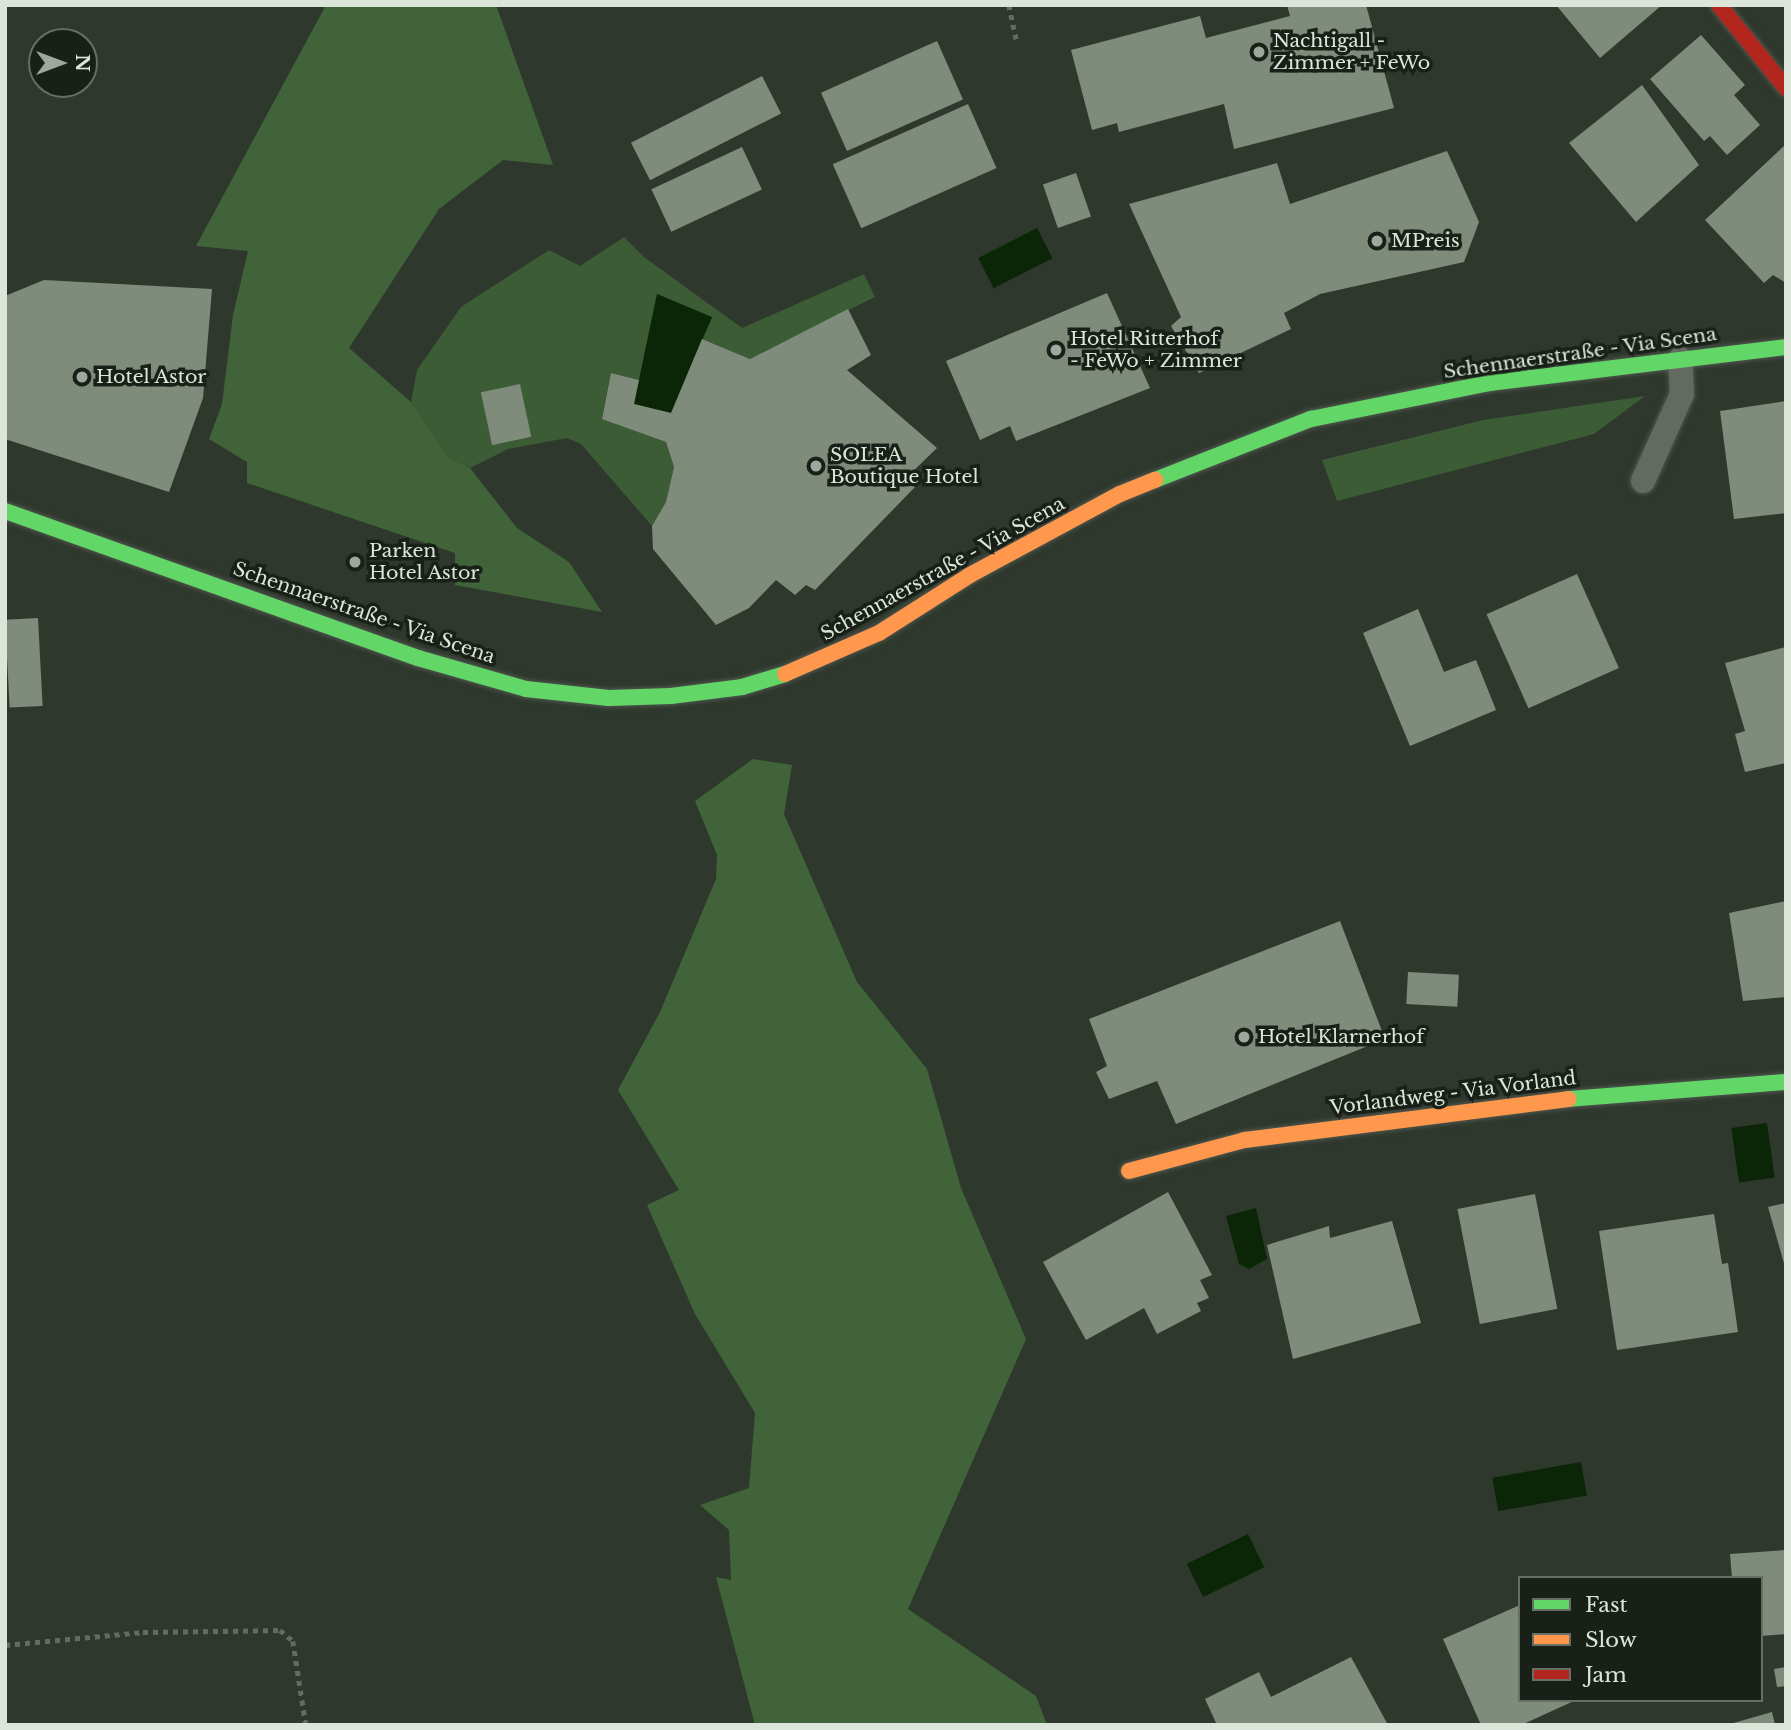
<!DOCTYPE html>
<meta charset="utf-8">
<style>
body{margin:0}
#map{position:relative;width:1791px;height:1730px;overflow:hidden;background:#2f382d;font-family:"Libre Baskerville",serif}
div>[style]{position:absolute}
.green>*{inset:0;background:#3b5c35}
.forest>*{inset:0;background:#406339}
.water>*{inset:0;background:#0b2606;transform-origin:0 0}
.building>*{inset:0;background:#7f8c7c;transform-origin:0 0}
.path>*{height:4.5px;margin-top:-2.25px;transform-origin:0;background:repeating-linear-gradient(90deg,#656b63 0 5px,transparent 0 10px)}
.roads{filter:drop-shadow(0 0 2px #4e564d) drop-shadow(0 0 2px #4e564d)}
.lane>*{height:24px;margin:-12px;padding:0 12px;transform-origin:12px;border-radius:12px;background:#636a62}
.fast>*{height:16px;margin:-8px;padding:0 8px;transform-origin:8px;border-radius:8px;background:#63d668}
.slow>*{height:16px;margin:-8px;padding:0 8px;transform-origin:8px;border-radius:8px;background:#ff974d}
.jam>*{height:16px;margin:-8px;padding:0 8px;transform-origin:8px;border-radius:8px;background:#b3261e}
.dots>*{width:19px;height:19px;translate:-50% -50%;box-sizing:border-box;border:4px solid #192018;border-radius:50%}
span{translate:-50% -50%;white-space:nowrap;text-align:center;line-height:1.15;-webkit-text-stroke:7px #192018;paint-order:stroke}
.poi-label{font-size:19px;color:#dbe5d9}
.left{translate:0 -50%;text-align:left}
.street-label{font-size:19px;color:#dbe5d9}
.frame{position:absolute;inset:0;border:7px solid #dbe5d9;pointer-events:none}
.legend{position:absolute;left:1518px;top:1576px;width:245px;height:126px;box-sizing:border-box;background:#192018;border:2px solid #676f65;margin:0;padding:9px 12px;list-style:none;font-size:21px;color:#dbe5d9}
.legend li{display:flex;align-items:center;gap:14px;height:35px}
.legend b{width:35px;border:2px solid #676f65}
.north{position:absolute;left:28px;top:28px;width:70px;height:70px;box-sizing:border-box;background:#192018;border:2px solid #676f65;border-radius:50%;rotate:90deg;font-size:19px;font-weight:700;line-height:28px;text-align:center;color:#dbe5d9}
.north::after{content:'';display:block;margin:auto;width:24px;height:32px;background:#9fa89d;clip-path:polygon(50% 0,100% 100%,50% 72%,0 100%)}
</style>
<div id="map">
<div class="green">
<div style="clip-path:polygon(624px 237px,644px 257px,742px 328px,864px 274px,875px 297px,750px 359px,702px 339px,712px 318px,657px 294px,639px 380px,611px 373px,602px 418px,666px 442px,674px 467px,666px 502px,652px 526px,581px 444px,567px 438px,508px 449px,470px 468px,447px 456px,411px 402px,417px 370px,461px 307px,549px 250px,580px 266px)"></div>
<div style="clip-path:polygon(1645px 396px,1594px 434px,1337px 501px,1322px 460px,1483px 420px)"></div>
</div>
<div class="forest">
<div style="clip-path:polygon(326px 5px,496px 5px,553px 165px,503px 160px,439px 209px,349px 348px,411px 402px,447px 456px,470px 468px,517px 528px,569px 562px,602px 612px,455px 585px,455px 553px,247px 483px,247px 462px,209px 439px,222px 404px,233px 315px,248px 251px,196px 246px)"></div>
<div style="clip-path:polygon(753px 759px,792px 765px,784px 814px,857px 982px,927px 1069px,961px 1188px,1026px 1339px,908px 1609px,1036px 1696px,1047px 1725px,755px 1725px,716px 1577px,731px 1580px,729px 1530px,700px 1505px,749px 1488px,755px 1413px,695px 1314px,647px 1205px,679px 1190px,618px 1090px,660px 1012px,716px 879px,717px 855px,695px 801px)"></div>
</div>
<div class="water">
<div style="left:1037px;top:228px;width:34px;height:66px;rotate:63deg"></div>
<div style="clip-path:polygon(657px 294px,712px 317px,671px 413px,634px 404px)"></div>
<div style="left:1767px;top:1123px;width:55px;height:36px;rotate:82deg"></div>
<div style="clip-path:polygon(1256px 1208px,1267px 1259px,1249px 1269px,1239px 1264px,1226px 1216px)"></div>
<div style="left:1581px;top:1462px;width:34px;height:90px;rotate:80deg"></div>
<div style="left:1248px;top:1534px;width:37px;height:68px;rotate:64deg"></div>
</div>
<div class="building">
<div style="clip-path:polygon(1287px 5px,1366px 5px,1394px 108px,1234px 149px,1224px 104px,1119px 132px,1117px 123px,1092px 130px,1071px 50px,1200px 16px,1206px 38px,1290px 16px)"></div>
<div style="clip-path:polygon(1556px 5px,1662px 5px,1600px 58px)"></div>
<div style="clip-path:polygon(1701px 35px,1745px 85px,1734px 95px,1760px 125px,1727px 155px,1710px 136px,1704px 141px,1650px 79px)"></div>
<div style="left:937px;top:41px;width:64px;height:127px;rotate:66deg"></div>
<div style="left:762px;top:76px;width:42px;height:147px;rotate:63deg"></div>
<div style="clip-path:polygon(1642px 85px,1699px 165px,1636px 222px,1569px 143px)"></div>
<div style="left:968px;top:104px;width:70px;height:148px;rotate:66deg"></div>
<div style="clip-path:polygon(1786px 144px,1786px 283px,1773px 275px,1764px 283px,1705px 220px)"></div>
<div style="left:742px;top:147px;width:47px;height:100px;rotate:65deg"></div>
<div style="clip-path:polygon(1447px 151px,1479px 222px,1464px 262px,1320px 294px,1284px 313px,1291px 329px,1199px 373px,1171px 326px,1181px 317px,1129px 204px,1277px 163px,1290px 204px)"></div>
<div style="left:1076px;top:173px;width:46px;height:35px;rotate:71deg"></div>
<div style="clip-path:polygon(44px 280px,212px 289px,203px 398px,169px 492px,5px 439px,5px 296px)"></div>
<div style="clip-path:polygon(1107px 293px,1150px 388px,1016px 441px,1010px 426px,980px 440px,946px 361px)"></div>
<div style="clip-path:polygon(848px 309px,871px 355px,847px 370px,937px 448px,905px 479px,915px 487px,815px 590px,806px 585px,795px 595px,776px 580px,749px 608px,716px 625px,653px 549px,652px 526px,666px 502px,674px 467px,666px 442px,602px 419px,611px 373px,639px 380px,634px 404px,671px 413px,702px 339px,750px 359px)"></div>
<div style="left:520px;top:384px;width:54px;height:40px;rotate:78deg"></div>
<div style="clip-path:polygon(1786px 401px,1786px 513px,1734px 519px,1720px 411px)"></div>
<div style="left:1577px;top:574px;width:103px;height:99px;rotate:66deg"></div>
<div style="clip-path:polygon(1418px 609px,1444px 672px,1476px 660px,1496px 710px,1410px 746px,1363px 633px)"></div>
<div style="left:38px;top:618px;width:88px;height:33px;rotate:87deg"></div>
<div style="clip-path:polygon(1786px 647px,1786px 763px,1745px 772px,1735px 734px,1745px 731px,1725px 663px)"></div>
<div style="clip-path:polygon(1786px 901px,1786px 997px,1743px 1001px,1729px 913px)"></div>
<div style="clip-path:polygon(1340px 921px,1385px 1039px,1176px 1124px,1157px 1081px,1109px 1099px,1096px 1072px,1107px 1066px,1089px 1019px)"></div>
<div style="left:1408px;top:972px;width:51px;height:32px;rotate:3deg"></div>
<div style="clip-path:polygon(1168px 1192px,1212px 1275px,1200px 1280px,1209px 1298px,1197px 1303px,1201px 1311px,1157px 1334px,1144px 1308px,1086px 1340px,1043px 1262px)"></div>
<div style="left:1535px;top:1194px;width:117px;height:79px;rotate:79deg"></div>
<div style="clip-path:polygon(1786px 1203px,1786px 1267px,1785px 1267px,1768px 1207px)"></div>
<div style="clip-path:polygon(1714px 1214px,1722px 1264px,1728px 1263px,1738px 1332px,1617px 1350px,1599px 1231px)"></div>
<div style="clip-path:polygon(1392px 1221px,1421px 1323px,1293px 1359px,1267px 1245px,1329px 1226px,1330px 1238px)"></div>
<div style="clip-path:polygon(1786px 1550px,1786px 1634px,1761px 1636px,1761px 1578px,1732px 1578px,1730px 1554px)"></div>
<div style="clip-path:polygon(1520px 1605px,1520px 1700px,1576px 1700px,1521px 1725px,1481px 1725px,1443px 1639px)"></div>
<div style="clip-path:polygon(1351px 1657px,1388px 1725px,1217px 1725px,1205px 1699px,1259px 1672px,1271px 1697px)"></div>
<div style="clip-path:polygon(1786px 1667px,1786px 1686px,1777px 1687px,1774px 1669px)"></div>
<div style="clip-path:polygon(1772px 1712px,1775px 1725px,1730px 1725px,1730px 1724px)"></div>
</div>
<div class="path">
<div style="left:1009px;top:5px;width:35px;rotate:78deg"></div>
<div style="left:5px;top:1645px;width:139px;rotate:-5.4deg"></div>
<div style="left:143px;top:1632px;width:137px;rotate:-0.8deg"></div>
<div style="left:280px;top:1630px;width:17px;rotate:40deg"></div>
<div style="left:293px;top:1641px;width:85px;rotate:81.2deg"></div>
</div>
<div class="roads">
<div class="lane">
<div style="left:1643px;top:481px;width:95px;rotate:-65.9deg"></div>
<div style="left:1682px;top:394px;width:35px;rotate:-93deg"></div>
</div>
<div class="fast">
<div style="left:1155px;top:480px;width:168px;rotate:-21.4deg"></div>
<div style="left:1311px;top:419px;width:182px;rotate:-11.4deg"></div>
<div style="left:1489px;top:383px;width:299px;rotate:-6.9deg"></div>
<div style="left:5px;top:511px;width:438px;rotate:19.6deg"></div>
<div style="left:418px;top:658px;width:112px;rotate:16deg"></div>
<div style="left:526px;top:689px;width:83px;rotate:6.2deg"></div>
<div style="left:609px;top:698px;width:62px;rotate:-1.8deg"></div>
<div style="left:671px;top:696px;width:72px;rotate:-7.2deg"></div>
<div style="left:742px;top:687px;width:45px;rotate:-16.8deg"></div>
<div style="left:1568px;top:1099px;width:219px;rotate:-4.5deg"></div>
</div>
<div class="slow">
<div style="left:785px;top:674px;width:103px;rotate:-23.6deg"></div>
<div style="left:879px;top:633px;width:108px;rotate:-32.5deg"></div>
<div style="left:970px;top:575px;width:170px;rotate:-28.4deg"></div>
<div style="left:1120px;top:494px;width:38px;rotate:-22deg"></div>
<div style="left:1129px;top:1171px;width:120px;rotate:-15deg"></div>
<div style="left:1245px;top:1140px;width:326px;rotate:-7.2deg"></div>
</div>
<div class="jam">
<div style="left:1719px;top:5px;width:107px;rotate:51.1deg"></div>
</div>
</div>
<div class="dots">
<div style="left:1259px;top:52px;background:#9fa89d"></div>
<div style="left:1377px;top:241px;background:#9fa89d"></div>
<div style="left:1056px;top:350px;background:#9fa89d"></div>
<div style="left:82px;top:377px;background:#9fa89d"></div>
<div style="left:816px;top:466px;background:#9fa89d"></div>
<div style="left:355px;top:562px;background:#9fa89d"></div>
<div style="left:1244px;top:1037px;background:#9fa89d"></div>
</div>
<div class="poi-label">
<span class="left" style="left:1273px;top:52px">Nachtigall -<br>Zimmer + FeWo</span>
<span class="left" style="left:1391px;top:241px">MPreis</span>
<span class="left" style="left:1070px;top:350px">Hotel Ritterhof<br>- FeWo + Zimmer</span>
<span class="left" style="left:96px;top:377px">Hotel Astor</span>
<span class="left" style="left:830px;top:466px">SOLEA<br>Boutique Hotel</span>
<span class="left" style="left:369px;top:562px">Parken<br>Hotel Astor</span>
<span class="left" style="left:1258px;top:1037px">Hotel Klarnerhof</span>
</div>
<div class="street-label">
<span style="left:1580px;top:353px;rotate:-8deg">Schennaerstraße - Via Scena</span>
<span style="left:943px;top:569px;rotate:-29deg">Schennaerstraße - Via Scena</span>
<span style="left:364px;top:613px;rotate:19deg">Schennaerstraße - Via Scena</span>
<span style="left:1453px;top:1093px;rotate:-7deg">Vorlandweg - Via Vorland</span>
</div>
<div class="frame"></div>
<ul class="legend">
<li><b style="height:9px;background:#63d668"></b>Fast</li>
<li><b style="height:9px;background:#ff974d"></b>Slow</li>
<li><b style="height:9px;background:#b3261e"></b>Jam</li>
</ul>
<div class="north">N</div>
</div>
